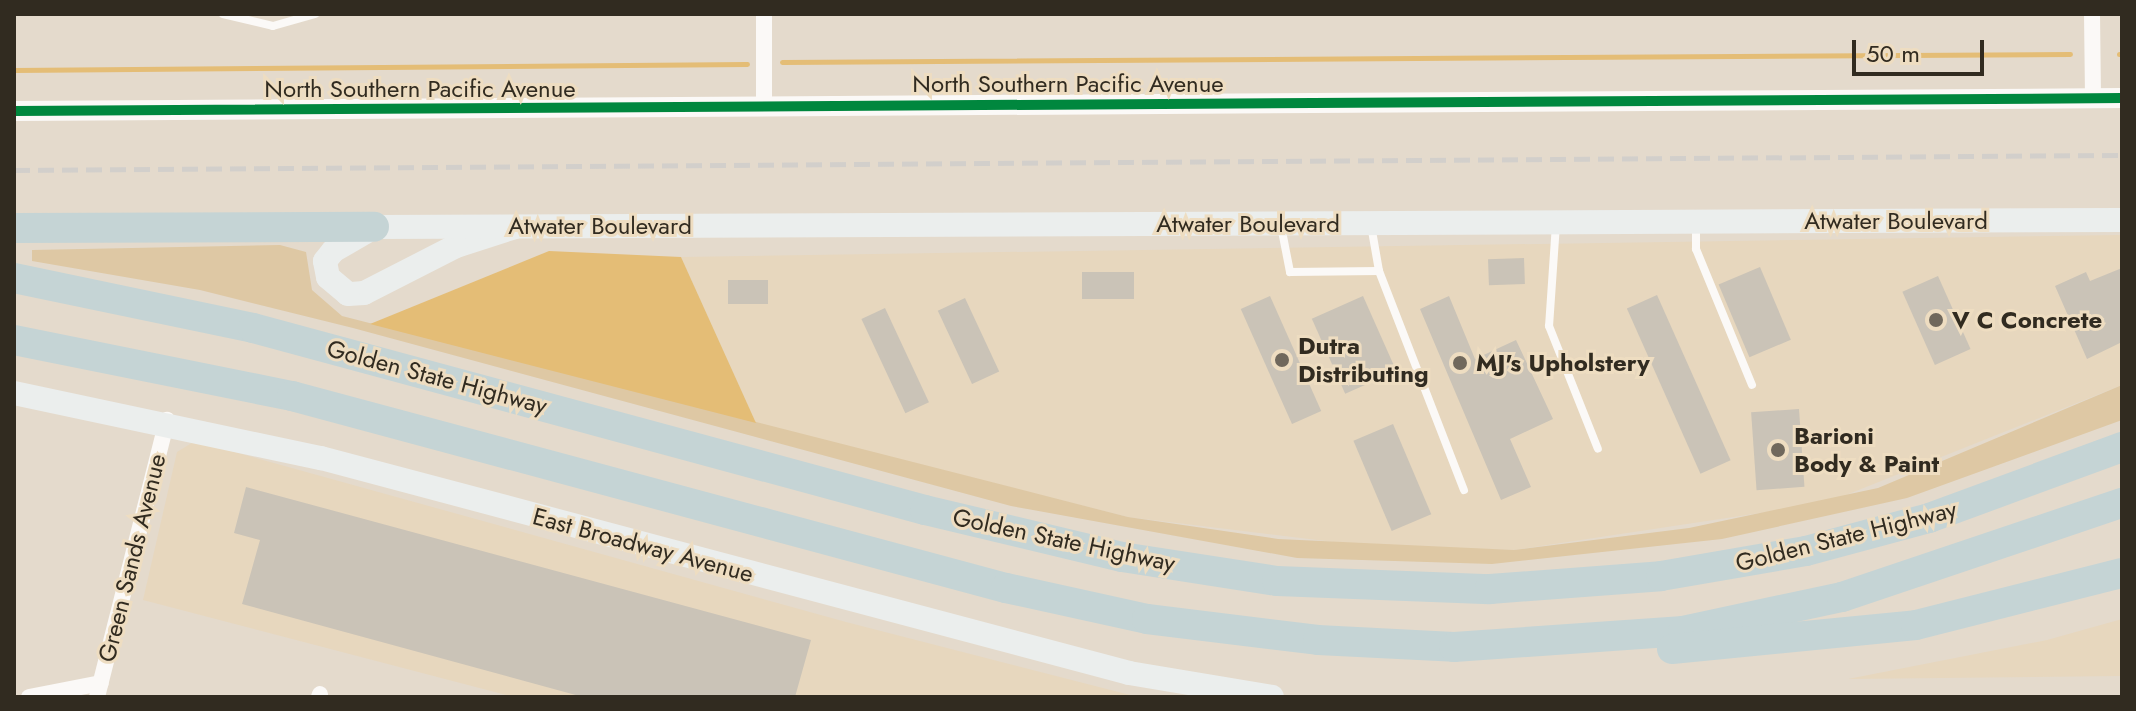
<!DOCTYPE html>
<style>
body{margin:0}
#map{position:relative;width:2136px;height:711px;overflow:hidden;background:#e4dacc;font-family:Jost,sans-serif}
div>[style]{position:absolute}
.built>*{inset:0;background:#e7d7be}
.green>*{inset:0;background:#dec8a4}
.water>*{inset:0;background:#e4bd76}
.stream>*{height:5px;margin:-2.5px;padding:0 2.5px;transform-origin:2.5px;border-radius:2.5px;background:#e4bd76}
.building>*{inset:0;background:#cac3b7;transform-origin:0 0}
.service>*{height:8px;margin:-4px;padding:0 4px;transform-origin:4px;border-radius:4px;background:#fbf9f7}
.minor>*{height:16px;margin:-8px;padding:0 8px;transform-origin:8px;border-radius:8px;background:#fbf9f7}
.tertiary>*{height:20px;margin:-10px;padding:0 10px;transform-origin:10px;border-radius:10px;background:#fbf9f7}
.secondary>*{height:24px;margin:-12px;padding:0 12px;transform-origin:12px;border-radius:12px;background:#ebeeed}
.motorway>*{height:30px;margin:-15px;padding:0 15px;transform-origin:15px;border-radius:15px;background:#c5d4d5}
.rail>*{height:5px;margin-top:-2.5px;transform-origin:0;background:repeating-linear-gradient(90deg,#d2cfcb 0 16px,transparent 0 24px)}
.cycleway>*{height:10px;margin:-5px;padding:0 5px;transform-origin:5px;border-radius:5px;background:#00873e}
.dots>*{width:22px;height:22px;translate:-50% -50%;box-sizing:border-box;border:4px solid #eeddc1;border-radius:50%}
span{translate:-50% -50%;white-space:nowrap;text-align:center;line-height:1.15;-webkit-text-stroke:6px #eeddc1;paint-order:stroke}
.street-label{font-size:24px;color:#312b20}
.poi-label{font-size:24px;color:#312b20;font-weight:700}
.left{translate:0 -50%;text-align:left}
.frame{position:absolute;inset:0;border:16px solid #312b20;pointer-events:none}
.scale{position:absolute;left:1852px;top:40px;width:132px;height:36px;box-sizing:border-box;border:4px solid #312b20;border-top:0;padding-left:10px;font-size:24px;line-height:28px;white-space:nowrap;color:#312b20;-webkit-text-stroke:6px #eeddc1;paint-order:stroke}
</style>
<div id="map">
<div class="built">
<div style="clip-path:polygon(2122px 235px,2122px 385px,1826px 503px,1514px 550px,1367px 546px,1128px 517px,756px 423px,681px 257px)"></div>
<div style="clip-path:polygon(195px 441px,846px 622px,1138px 697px,514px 697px,143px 600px,177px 452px)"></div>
<div style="clip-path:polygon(2122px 619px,2122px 676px,1848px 679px,2047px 640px)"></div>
</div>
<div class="green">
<div style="clip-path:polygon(280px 245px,306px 252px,312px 290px,342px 316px,1128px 517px,1278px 539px,1514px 550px,1689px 528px,1878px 488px,2122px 385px,2122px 420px,1907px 498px,1722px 539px,1492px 564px,1297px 558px,1011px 506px,353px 328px,200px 290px,32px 261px,32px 250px)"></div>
</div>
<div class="water">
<div style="clip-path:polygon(549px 251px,681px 257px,756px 423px,370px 324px)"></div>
</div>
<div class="stream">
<div style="left:2119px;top:54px;width:3px"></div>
<div style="left:782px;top:62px;width:1288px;rotate:-0.36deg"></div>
<div style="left:14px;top:70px;width:733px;rotate:-0.47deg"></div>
</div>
<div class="building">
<div style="left:1524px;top:258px;width:26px;height:36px;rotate:88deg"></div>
<div style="left:1760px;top:267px;width:79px;height:45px;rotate:67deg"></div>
<div style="clip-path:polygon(2122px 268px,2122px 342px,2087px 359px,2055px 286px,2086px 272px,2090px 281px)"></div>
<div style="left:1082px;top:272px;width:52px;height:27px"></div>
<div style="left:1938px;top:276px;width:80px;height:39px;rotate:66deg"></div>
<div style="left:768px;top:280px;width:24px;height:40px;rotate:90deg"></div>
<div style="left:1657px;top:295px;width:181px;height:33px;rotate:66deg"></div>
<div style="left:1270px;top:296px;width:126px;height:32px;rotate:66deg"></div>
<div style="left:1363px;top:296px;width:82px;height:56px;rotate:66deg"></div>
<div style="clip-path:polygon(1449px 296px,1475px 359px,1516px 340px,1553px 419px,1510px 439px,1531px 487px,1501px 500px,1420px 309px)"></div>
<div style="left:965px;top:298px;width:81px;height:30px;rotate:65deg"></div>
<div style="left:885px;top:308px;width:104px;height:26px;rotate:65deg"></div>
<div style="left:1799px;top:409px;width:78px;height:48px;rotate:86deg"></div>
<div style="left:1393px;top:424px;width:98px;height:43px;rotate:67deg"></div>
<div style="clip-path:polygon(246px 487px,811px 640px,795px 697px,583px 697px,242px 604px,260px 540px,234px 533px)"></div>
</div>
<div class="service">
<div style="left:223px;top:14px;width:51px;rotate:13.5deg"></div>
<div style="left:273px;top:26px;width:44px;rotate:-15.9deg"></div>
<div style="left:1696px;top:223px;width:26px;rotate:90deg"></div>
<div style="left:1696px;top:249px;width:147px;rotate:67.6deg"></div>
<div style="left:1556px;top:224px;width:102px;rotate:93.9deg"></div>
<div style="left:1549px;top:326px;width:132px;rotate:68.3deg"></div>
<div style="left:1371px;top:225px;width:47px;rotate:80.1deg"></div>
<div style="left:1379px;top:271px;width:235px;rotate:68.8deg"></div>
<div style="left:1281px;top:226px;width:47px;rotate:78.9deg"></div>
<div style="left:1290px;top:272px;width:89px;rotate:-0.6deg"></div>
</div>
<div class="minor">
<div style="left:764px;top:14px;width:92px;rotate:90deg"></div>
<div style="left:2092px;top:14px;width:84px;rotate:89.3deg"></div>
<div style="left:29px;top:697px;width:73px;rotate:-11deg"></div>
<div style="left:97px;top:697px;width:286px;rotate:-75.8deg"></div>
<div style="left:319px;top:697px;width:3px;rotate:-72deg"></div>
</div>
<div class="tertiary">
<div style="left:14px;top:111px;width:2108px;rotate:-0.35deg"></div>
</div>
<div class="secondary">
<div style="left:515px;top:227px;width:62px;rotate:162.1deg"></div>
<div style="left:456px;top:246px;width:103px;rotate:152.9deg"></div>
<div style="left:364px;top:293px;width:16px;rotate:176deg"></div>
<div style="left:348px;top:294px;width:26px;rotate:-140deg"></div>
<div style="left:328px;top:277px;width:16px;rotate:-101deg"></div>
<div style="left:325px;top:261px;width:13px;rotate:-51deg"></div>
<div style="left:333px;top:251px;width:48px;rotate:-30.3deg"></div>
<div style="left:374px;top:227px;width:1748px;rotate:-0.23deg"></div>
<div style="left:14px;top:393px;width:314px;rotate:12deg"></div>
<div style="left:321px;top:458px;width:836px;rotate:14.9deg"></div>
<div style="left:1129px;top:673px;width:145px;rotate:9.5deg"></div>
</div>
<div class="motorway">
<div style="left:14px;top:228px;width:360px;rotate:-0.2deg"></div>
<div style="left:14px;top:278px;width:244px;rotate:11.8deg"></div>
<div style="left:253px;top:328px;width:696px;rotate:15.15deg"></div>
<div style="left:925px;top:510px;width:203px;rotate:13.4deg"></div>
<div style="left:1122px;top:557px;width:157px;rotate:8.8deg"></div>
<div style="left:1277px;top:581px;width:213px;rotate:2.2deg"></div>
<div style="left:1490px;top:589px;width:171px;rotate:-4.3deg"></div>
<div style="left:1661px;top:576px;width:147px;rotate:-9.8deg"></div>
<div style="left:1806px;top:551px;width:127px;rotate:-15deg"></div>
<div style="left:1929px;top:518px;width:206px;rotate:-20.2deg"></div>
<div style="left:14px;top:340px;width:284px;rotate:11.4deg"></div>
<div style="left:292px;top:396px;width:739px;rotate:15.05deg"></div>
<div style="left:1006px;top:588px;width:144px;rotate:12.4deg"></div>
<div style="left:1147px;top:619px;width:172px;rotate:7deg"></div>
<div style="left:1318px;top:640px;width:136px;rotate:2.9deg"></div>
<div style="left:1454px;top:647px;width:230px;rotate:-4deg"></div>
<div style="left:1683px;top:631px;width:163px;rotate:-12.1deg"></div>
<div style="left:1842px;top:597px;width:295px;rotate:-18.6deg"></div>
<div style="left:1672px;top:649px;width:245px;rotate:-5.6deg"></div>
<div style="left:1916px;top:625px;width:212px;rotate:-14.2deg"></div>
</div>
<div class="rail">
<div style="left:14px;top:170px;width:2108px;rotate:-0.41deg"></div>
</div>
<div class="cycleway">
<div style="left:14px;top:111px;width:2108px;rotate:-0.35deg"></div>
</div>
<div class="dots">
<div style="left:1936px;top:320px;background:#70685c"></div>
<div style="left:1282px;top:360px;background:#70685c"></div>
<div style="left:1460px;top:363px;background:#70685c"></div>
<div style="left:1778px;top:450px;background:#70685c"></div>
</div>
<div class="street-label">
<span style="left:1068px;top:84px">North Southern Pacific Avenue</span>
<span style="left:420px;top:89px">North Southern Pacific Avenue</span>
<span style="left:1896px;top:221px">Atwater Boulevard</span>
<span style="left:1248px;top:224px">Atwater Boulevard</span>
<span style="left:600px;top:226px">Atwater Boulevard</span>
<span style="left:437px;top:377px;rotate:15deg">Golden State Highway</span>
<span style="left:1846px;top:536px;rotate:-14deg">Golden State Highway</span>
<span style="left:1064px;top:540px;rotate:12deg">Golden State Highway</span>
<span style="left:643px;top:545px;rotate:15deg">East Broadway Avenue</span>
<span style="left:132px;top:558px;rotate:-76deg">Green Sands Avenue</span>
</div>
<div class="poi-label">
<span class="left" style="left:1952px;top:320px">V C Concrete</span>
<span class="left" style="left:1298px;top:360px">Dutra<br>Distributing</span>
<span class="left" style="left:1476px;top:363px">MJ's Upholstery</span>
<span class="left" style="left:1794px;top:450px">Barioni<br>Body &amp; Paint</span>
</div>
<div class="frame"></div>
<div class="scale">50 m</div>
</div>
